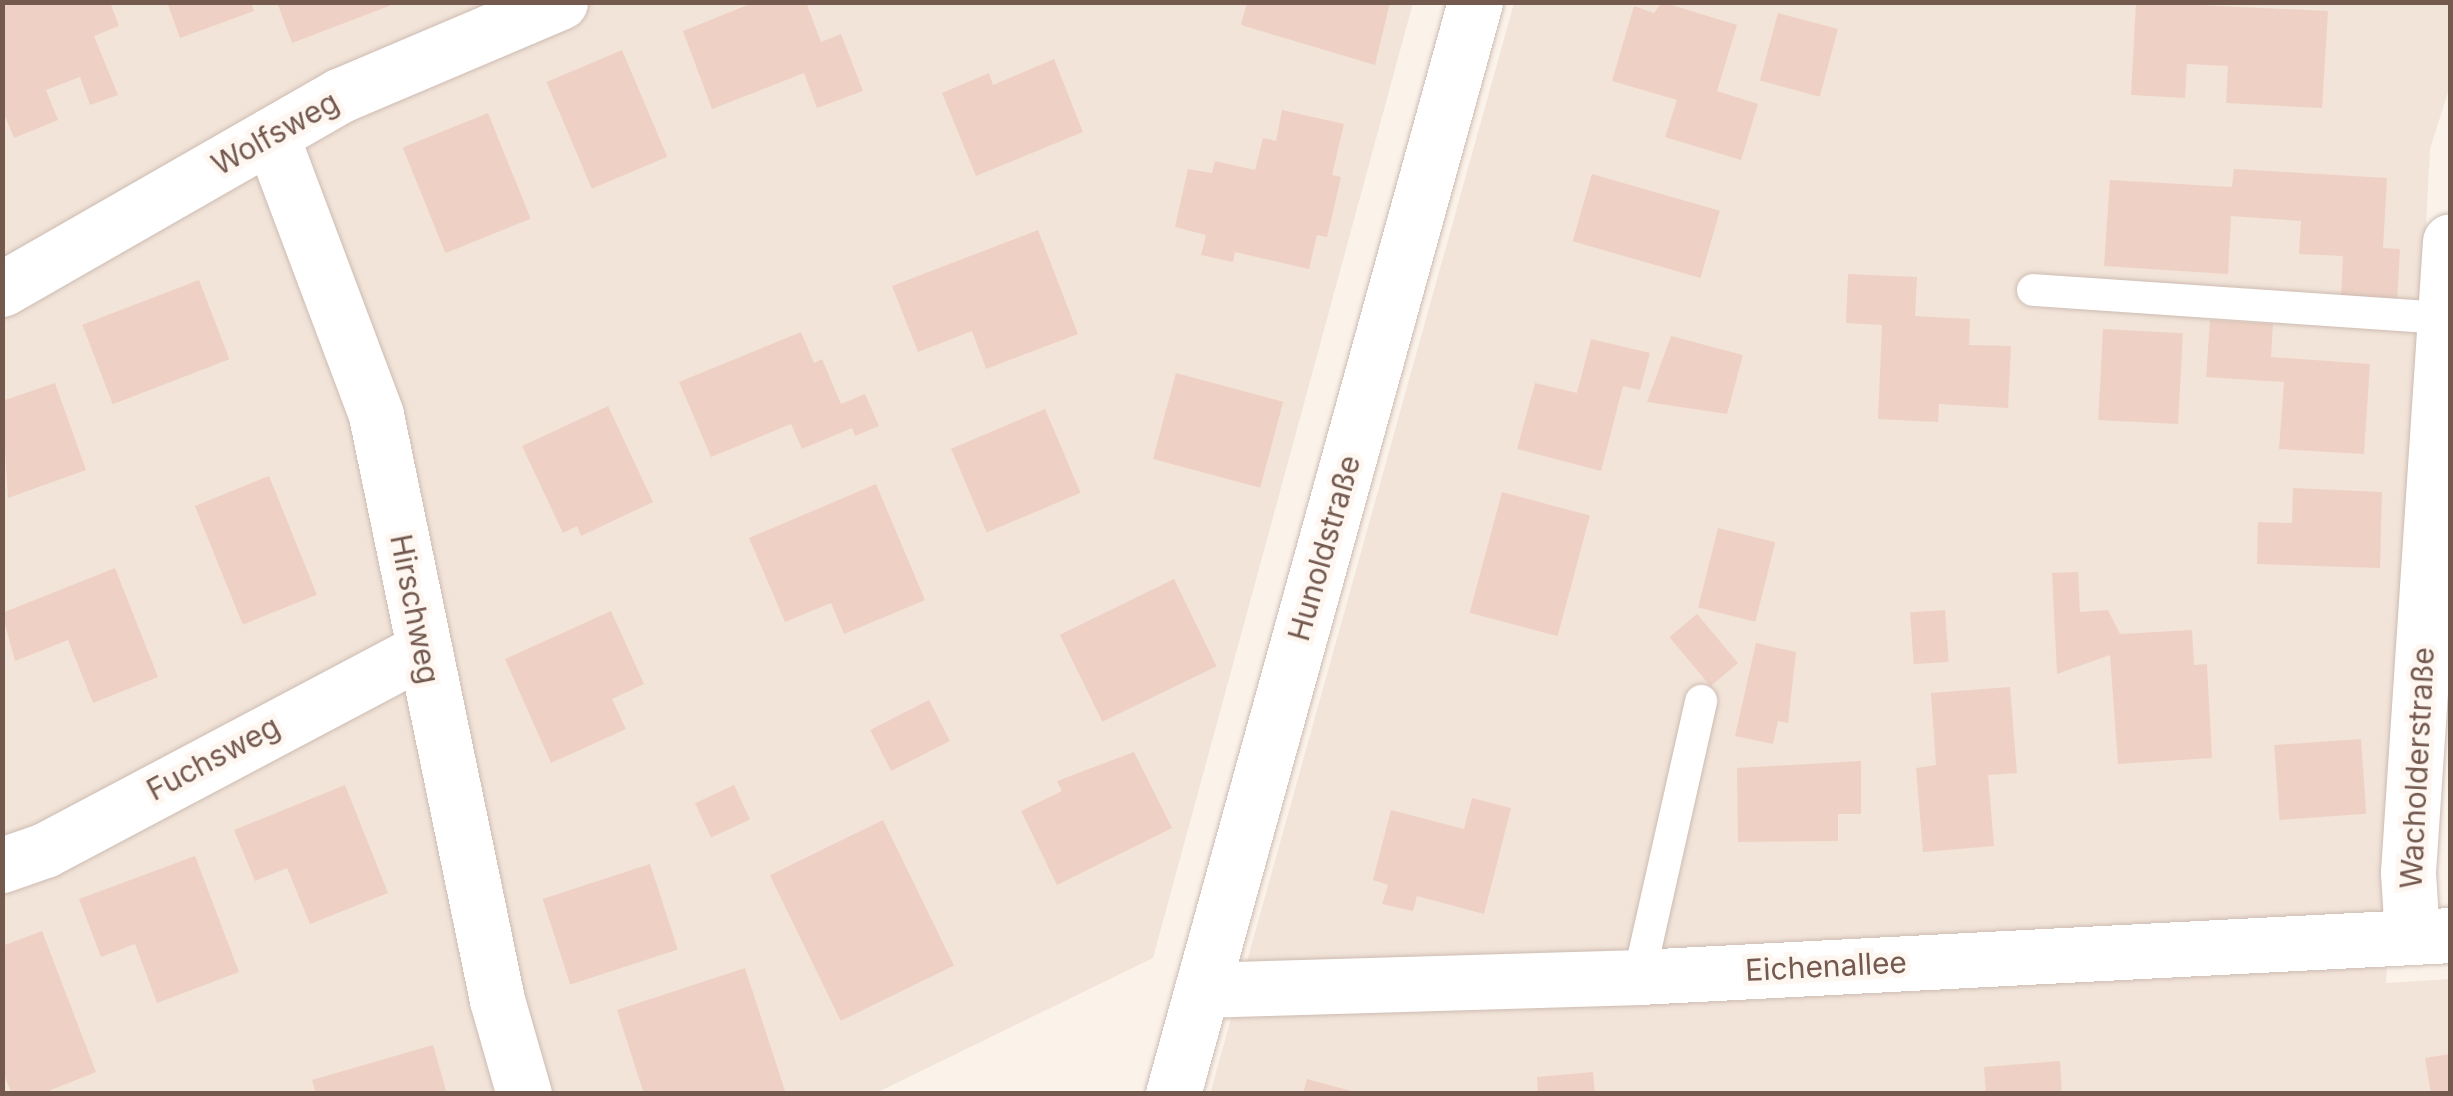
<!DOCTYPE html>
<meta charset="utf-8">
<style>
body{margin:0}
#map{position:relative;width:2453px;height:1096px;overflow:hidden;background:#fbf3ea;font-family:Inter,sans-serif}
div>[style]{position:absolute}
.residential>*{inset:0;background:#f2e4d9}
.building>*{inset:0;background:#eed1c4;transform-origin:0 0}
.roads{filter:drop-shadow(0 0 2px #cdbbb1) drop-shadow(0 0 2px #cdbbb1)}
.service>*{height:32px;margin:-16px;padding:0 16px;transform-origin:16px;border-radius:16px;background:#fff}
.minor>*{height:55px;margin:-27.5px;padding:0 27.5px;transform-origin:27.5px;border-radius:27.5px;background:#fff}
.tertiary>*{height:55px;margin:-27.5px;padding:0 27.5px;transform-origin:27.5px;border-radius:27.5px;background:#fff}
span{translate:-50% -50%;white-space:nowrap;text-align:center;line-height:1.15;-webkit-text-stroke:10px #fef7f1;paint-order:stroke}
.street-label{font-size:30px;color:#74594f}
.frame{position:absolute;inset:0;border:5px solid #74594f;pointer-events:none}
</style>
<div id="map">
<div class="residential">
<div style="clip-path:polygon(2px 3px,1413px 3px,1153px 958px,876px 1093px,3px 1093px)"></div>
<div style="clip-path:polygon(1514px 3px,2450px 3px,2450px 86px,2430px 149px,2386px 983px,2450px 979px,2450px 1093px,1210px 1094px)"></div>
</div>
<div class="building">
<div style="clip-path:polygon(110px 2px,119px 26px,94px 36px,118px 95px,90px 105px,80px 77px,46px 90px,58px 120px,14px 138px,2px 109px,2px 4px)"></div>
<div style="clip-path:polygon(167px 2px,251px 2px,254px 11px,180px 38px)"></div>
<div style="clip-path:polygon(277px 2px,397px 2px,397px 3px,292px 43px)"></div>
<div style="clip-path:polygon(755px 2px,806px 2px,821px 42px,841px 34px,863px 91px,817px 108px,804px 73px,712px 109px,683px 31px)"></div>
<div style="clip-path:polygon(1247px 2px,1390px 2px,1375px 65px,1241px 25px)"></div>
<div style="clip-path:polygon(1662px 2px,1737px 25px,1717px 91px,1758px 104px,1741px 160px,1665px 137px,1677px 100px,1612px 81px,1634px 6px,1654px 13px)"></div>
<div style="clip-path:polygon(2136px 2px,2328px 11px,2322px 108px,2226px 103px,2228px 66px,2187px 64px,2185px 98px,2131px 95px)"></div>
<div style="left:1778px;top:13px;width:62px;height:70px;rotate:15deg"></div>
<div style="left:622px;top:50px;width:116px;height:82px;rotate:67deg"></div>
<div style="clip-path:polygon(1054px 59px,1083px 132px,976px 176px,942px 93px,989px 73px,993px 85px)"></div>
<div style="clip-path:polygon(1282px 110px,1344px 124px,1332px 175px,1341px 177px,1327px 237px,1317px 235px,1309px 269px,1235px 252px,1233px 262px,1201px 255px,1206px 235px,1175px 227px,1188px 169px,1212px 173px,1215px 161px,1255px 170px,1263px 138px,1276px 141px)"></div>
<div style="left:488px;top:113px;width:114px;height:92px;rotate:68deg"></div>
<div style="clip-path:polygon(2234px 169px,2387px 178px,2383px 248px,2400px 249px,2397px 302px,2341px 298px,2343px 256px,2299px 254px,2301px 221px,2231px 216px,2228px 274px,2104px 266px,2110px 180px,2232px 187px)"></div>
<div style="left:1592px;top:174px;width:133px;height:70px;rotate:16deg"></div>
<div style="clip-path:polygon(1038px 230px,1078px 334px,986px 369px,972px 331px,918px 352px,892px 286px)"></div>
<div style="clip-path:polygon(1848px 274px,1917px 277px,1915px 316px,1970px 319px,1969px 345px,2011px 346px,2008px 408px,1939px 404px,1938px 422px,1878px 419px,1882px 325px,1846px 323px)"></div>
<div style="left:199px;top:280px;width:85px;height:125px;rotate:69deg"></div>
<div style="clip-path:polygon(2210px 320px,2273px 324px,2271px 357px,2370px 364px,2364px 454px,2279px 449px,2284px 382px,2206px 377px)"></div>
<div style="left:2103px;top:329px;width:80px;height:91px;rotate:3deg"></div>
<div style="clip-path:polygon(801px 332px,814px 363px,822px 359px,841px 404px,865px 394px,879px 426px,855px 436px,852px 428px,802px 449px,791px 424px,711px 457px,679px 382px)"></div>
<div style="clip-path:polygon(1671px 336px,1743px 355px,1727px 414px,1647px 402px)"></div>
<div style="clip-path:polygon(1591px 339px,1650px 353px,1640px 390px,1623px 386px,1601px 471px,1517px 449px,1535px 383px,1577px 393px)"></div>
<div style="left:1176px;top:373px;width:111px;height:89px;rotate:15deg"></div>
<div style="clip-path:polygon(55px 383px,86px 470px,8px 498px,2px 401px)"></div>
<div style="clip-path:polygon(608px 406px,653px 502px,581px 536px,577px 526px,563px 533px,522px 446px)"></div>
<div style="left:1045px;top:409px;width:91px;height:102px;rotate:67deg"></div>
<div style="left:269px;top:476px;width:128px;height:80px;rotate:68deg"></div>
<div style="clip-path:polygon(876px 484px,925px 600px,844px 634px,831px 603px,785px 622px,749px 538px)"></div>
<div style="clip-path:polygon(2293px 488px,2382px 492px,2380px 568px,2257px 564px,2258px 522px,2292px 523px)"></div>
<div style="left:1502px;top:492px;width:91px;height:125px;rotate:15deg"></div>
<div style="left:1718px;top:528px;width:59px;height:82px;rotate:14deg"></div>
<div style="clip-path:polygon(115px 568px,158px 677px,93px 703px,68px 640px,15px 661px,2px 613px)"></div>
<div style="clip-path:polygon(2078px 572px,2080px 612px,2108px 610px,2120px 634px,2192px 630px,2194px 665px,2207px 664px,2212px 758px,2118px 764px,2110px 655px,2057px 674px,2052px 573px)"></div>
<div style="left:1174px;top:579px;width:97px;height:127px;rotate:64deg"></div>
<div style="left:1945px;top:610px;width:52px;height:35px;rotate:86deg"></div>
<div style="clip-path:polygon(611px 611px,644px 684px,612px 699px,626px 729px,551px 763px,505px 659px)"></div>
<div style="left:1697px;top:614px;width:64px;height:36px;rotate:50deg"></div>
<div style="clip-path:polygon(1756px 643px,1796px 652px,1788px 723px,1778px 721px,1773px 744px,1735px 736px)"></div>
<div style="clip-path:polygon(2010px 687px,2017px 773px,1988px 775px,1994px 846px,1923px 852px,1916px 768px,1936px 765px,1931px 693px)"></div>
<div style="left:929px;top:700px;width:46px;height:66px;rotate:63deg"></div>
<div style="left:2361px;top:739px;width:75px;height:87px;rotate:86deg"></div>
<div style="clip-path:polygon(1134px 752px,1172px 828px,1057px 885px,1021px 811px,1062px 791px,1057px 781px)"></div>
<div style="clip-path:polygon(1861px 761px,1861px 814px,1838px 814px,1838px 841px,1738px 842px,1737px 768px)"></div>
<div style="clip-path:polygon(345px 785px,388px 893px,310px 924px,287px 868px,255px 881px,234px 830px)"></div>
<div style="left:734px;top:785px;width:38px;height:43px;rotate:65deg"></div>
<div style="clip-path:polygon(1472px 798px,1511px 808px,1484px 914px,1417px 896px,1413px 911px,1382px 904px,1388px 885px,1373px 880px,1391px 810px,1464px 829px)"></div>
<div style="left:883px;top:820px;width:162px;height:126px;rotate:64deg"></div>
<div style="clip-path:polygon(195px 856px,239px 972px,157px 1003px,135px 944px,101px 957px,79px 899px)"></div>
<div style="left:650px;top:864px;width:90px;height:113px;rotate:72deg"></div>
<div style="clip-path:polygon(42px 931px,96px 1072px,41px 1094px,12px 1094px,2px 1070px,2px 946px)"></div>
<div style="clip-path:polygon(745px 968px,786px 1094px,644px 1094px,617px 1010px)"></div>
<div style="clip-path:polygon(433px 1045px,447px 1094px,316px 1094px,312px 1080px)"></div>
<div style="clip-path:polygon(2450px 1054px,2450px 1094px,2431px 1094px,2425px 1058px)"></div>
<div style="clip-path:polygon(2060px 1061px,2062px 1094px,1986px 1094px,1984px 1067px)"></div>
<div style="clip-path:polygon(1593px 1072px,1595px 1094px,1538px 1094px,1537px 1077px)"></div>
<div style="clip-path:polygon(1307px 1079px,1355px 1092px,1355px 1094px,1303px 1094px)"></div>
</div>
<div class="roads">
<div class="service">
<div style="left:2033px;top:290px;width:410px;rotate:3.9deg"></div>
<div style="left:1639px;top:977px;width:283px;rotate:-77.3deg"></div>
</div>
<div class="minor">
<div style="left:271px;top:135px;width:299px;rotate:69.4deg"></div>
<div style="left:376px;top:415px;width:597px;rotate:78.31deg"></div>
<div style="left:497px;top:1000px;width:98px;rotate:74deg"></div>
<div style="left:2px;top:289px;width:391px;rotate:-29.8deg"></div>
<div style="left:341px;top:95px;width:238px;rotate:-23deg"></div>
<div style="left:2px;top:865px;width:46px;rotate:-19.2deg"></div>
<div style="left:45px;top:850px;width:428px;rotate:-27.9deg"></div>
<div style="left:2412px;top:936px;width:64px;rotate:-93.6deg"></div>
<div style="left:2408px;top:872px;width:632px;rotate:-86.19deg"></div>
<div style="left:1202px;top:990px;width:437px;rotate:-1.7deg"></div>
<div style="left:1639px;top:977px;width:812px;rotate:-2.96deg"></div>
</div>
<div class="tertiary">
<div style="left:1173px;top:1094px;width:1133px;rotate:-74.54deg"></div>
</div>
</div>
<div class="street-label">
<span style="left:275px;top:133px;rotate:-29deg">Wolfsweg</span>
<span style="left:1324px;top:548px;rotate:-74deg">Hunoldstraße</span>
<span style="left:415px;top:609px;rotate:79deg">Hirschweg</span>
<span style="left:213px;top:758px;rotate:-28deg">Fuchsweg</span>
<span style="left:2417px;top:768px;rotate:-87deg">Wacholderstraße</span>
<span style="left:1826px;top:966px;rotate:-3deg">Eichenallee</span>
</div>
<div class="frame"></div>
</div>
